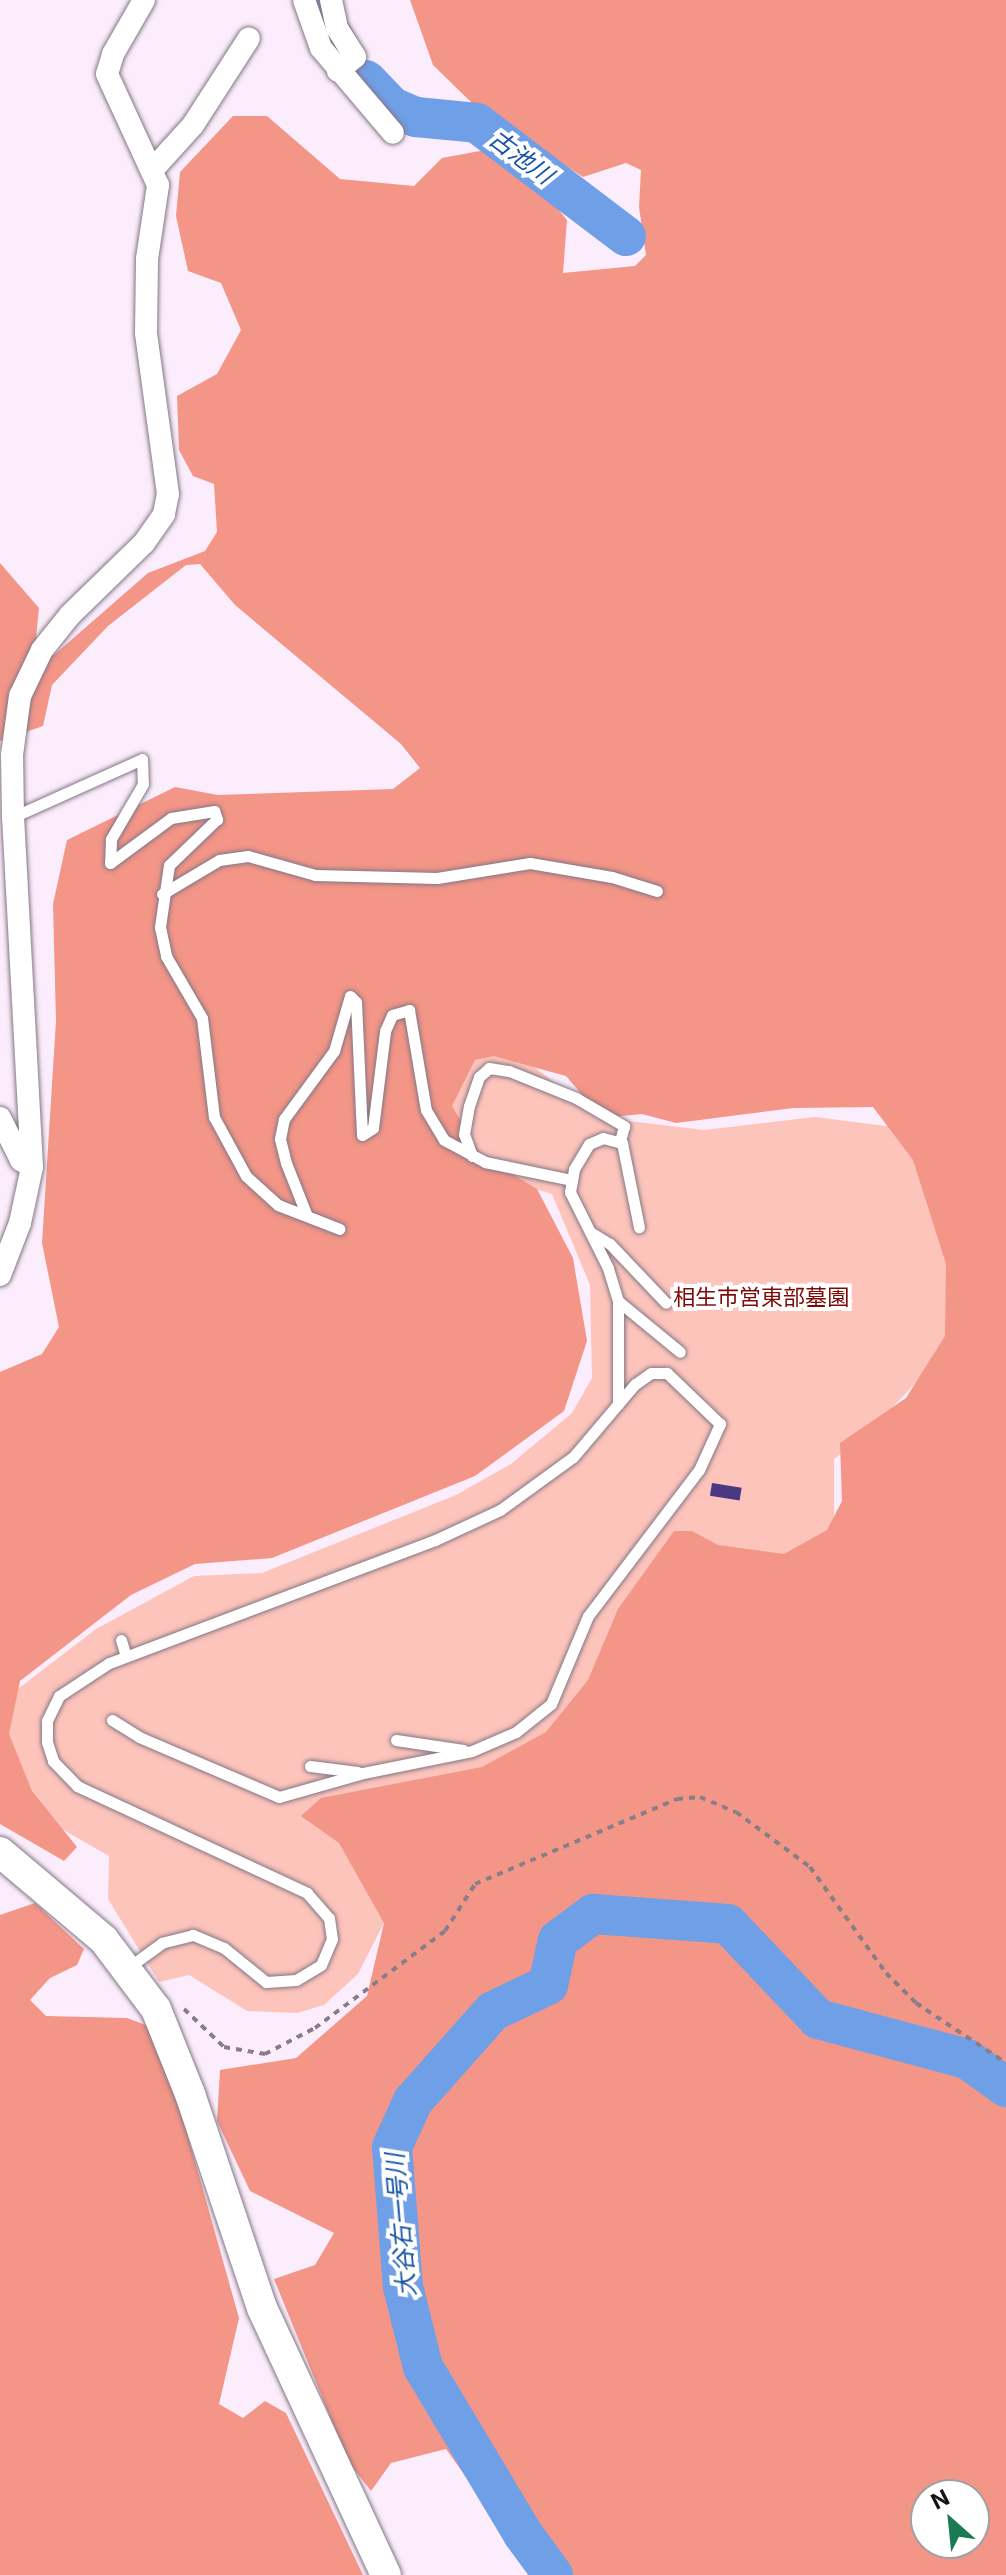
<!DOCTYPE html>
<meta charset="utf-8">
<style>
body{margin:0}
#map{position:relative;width:1006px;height:2575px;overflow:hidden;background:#fbedfc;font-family:Inter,"Noto Sans JP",sans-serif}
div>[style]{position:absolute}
.green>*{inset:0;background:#fdc4bb}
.forest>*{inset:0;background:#f39587}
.river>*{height:40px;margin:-20px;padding:0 20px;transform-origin:20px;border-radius:20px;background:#6f9fe6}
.building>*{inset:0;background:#4a3982;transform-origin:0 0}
.path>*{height:4px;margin-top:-2px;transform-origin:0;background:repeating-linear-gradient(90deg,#887e88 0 6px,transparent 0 12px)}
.roads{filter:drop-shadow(0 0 2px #847785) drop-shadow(0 0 2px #847785)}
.lane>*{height:11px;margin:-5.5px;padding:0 5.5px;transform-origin:5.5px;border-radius:5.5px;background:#fff}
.street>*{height:22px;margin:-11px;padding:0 11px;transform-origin:11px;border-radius:11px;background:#fff}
.secondary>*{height:30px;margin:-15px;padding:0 15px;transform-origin:15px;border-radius:15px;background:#fff}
span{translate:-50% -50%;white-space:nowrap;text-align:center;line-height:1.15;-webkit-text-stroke:8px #fff;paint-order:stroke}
.park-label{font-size:22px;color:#7d0a07}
.water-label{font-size:24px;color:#1653a6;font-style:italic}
.north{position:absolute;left:910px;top:2479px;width:80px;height:80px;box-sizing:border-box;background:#fff;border:2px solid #a2a0a2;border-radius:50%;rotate:333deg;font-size:22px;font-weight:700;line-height:32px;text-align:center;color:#171217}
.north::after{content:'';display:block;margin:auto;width:28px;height:36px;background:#1a7a51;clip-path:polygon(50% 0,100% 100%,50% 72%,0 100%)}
</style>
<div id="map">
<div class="green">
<div style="clip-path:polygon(502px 1042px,560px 1087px,628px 1121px,704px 1130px,815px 1117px,902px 1128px,932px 1195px,956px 1305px,948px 1348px,877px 1424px,834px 1459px,834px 1532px,575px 1718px,392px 1907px,358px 1974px,324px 2005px,297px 2013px,247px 2011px,189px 1975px,159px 1982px,108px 1899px,109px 1856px,39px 1816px,0 1723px,6px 1698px,96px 1629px,194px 1576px,262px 1573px,456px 1495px,511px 1464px,572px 1413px,592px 1378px,590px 1285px,552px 1194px,448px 1162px,335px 1088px)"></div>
</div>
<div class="forest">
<div style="clip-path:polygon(evenodd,410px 0,1006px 0,1006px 2575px,536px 2575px,446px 2449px,391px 2463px,371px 2491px,348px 2461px,274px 2279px,315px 2265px,334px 2233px,250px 2191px,217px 2121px,220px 2070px,296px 2058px,367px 1996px,384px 1923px,339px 1843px,301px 1816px,321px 1798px,482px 1767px,546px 1732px,588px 1680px,618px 1609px,674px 1531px,692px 1531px,718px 1545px,784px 1554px,827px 1530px,842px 1501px,840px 1443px,906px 1398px,945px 1336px,946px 1264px,913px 1160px,873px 1107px,793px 1108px,676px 1123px,642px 1114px,602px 1118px,566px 1076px,494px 1056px,475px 1060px,452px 1106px,480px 1154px,537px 1189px,573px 1258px,587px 1341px,564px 1411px,475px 1476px,272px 1558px,195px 1564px,131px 1595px,20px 1681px,9px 1734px,32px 1791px,77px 1847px,64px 1861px,0 1824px,0 1372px,42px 1354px,59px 1327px,42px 1243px,56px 1021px,53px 904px,67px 840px,175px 787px,218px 795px,393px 789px,420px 768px,401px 744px,235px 605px,200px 564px,186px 565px,108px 626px,52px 685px,43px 726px,0 741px,0 563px,39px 608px,36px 638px,54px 655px,148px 573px,205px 551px,217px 532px,214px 484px,193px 476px,179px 450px,177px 396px,217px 374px,241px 330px,221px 283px,188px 271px,176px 216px,180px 172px,233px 116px,267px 116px,340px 179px,414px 186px,442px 158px,485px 150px,540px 187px,567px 220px,563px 273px,635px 266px,646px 255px,639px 207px,641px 170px,626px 163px,583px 177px,475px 106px,433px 65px,410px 0,926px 2495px,974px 2495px,974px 2543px,926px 2543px,926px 2495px)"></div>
<div style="clip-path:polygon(35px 1903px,84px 1949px,77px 1965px,50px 1978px,30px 2000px,46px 2016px,127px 2018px,151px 2027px,177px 2097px,239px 2318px,219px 2404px,243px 2418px,265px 2401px,286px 2413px,363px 2575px,0 2575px,0 1915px)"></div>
</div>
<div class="river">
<div style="left:314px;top:0;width:65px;rotate:62.7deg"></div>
<div style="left:366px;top:80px;width:37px;rotate:46deg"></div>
<div style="left:392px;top:107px;width:26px;rotate:23deg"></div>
<div style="left:416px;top:117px;width:61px;rotate:5.6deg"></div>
<div style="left:477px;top:123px;width:187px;rotate:37.2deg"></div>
<div style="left:553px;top:2575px;width:51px;rotate:-126.2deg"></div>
<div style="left:523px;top:2534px;width:195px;rotate:-120.9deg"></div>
<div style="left:423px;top:2367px;width:82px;rotate:-104deg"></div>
<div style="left:403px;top:2287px;width:140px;rotate:-94.5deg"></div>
<div style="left:392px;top:2147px;width:51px;rotate:-65.5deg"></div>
<div style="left:413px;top:2101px;width:120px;rotate:-48.4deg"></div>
<div style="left:493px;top:2011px;width:61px;rotate:-25.3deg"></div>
<div style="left:548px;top:1985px;width:46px;rotate:-77.5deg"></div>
<div style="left:558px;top:1940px;width:44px;rotate:-36.6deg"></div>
<div style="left:593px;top:1914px;width:135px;rotate:4.2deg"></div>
<div style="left:728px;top:1924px;width:131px;rotate:46.5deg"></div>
<div style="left:818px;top:2019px;width:154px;rotate:15deg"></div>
<div style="left:967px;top:2059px;width:48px;rotate:35.7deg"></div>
</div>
<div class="building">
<div style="left:712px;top:1483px;width:30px;height:13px;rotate:9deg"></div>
</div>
<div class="path">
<div style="left:184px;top:2009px;width:55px;rotate:43.5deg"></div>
<div style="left:224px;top:2047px;width:42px;rotate:9.7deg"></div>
<div style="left:265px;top:2054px;width:56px;rotate:-27.5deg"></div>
<div style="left:315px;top:2028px;width:162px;rotate:-36.7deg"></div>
<div style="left:445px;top:1931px;width:56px;rotate:-57.4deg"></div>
<div style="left:475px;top:1884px;width:219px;rotate:-22.8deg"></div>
<div style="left:677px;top:1799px;width:23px;rotate:-5deg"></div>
<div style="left:700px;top:1797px;width:39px;rotate:23deg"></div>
<div style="left:736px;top:1812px;width:92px;rotate:36.6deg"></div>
<div style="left:810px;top:1867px;width:130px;rotate:54.4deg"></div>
<div style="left:886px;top:1973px;width:42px;rotate:45deg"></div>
<div style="left:916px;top:2003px;width:108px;rotate:33.7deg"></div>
</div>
<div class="roads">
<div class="lane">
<div style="left:13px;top:817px;width:141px;rotate:-24.2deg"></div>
<div style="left:142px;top:759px;width:25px;rotate:88deg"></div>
<div style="left:143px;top:784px;width:64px;rotate:120.2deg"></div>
<div style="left:111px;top:839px;width:24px;rotate:92deg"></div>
<div style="left:110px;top:863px;width:76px;rotate:-36.4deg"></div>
<div style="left:171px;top:818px;width:44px;rotate:-9.2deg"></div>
<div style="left:214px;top:811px;width:9px;rotate:69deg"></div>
<div style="left:217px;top:819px;width:66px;rotate:136.2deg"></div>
<div style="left:169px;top:865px;width:63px;rotate:98.3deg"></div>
<div style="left:160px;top:927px;width:30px;rotate:78deg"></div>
<div style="left:166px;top:956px;width:72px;rotate:59.9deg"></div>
<div style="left:202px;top:1018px;width:100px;rotate:83.1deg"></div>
<div style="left:214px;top:1117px;width:67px;rotate:61.5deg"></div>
<div style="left:246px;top:1176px;width:43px;rotate:42.2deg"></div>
<div style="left:278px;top:1205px;width:66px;rotate:21.2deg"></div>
<div style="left:162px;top:894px;width:66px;rotate:-30.8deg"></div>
<div style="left:219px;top:860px;width:29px;rotate:-8deg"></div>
<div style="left:248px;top:856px;width:70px;rotate:15.8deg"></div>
<div style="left:315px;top:875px;width:122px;rotate:1.4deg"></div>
<div style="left:437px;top:878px;width:94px;rotate:-9.2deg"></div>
<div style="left:530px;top:863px;width:83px;rotate:9.7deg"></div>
<div style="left:612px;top:877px;width:47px;rotate:17.3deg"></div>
<div style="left:472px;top:1156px;width:23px;rotate:-110deg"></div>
<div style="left:464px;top:1134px;width:28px;rotate:-80deg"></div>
<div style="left:469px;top:1106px;width:31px;rotate:-71deg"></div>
<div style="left:479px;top:1077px;width:13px;rotate:-42deg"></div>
<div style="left:489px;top:1068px;width:20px;rotate:9deg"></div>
<div style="left:509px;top:1071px;width:72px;rotate:21.9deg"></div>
<div style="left:576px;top:1098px;width:56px;rotate:30.3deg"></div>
<div style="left:624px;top:1126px;width:16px;rotate:105deg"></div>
<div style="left:307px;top:1216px;width:57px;rotate:-111.6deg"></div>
<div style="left:286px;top:1163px;width:25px;rotate:-104deg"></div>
<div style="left:280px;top:1139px;width:20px;rotate:-79deg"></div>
<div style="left:284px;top:1119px;width:84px;rotate:-53.7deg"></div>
<div style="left:334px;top:1051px;width:57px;rotate:-73.8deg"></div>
<div style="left:350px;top:996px;width:8px;rotate:45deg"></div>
<div style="left:356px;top:1002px;width:133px;rotate:87.4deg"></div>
<div style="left:362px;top:1135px;width:13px;rotate:-32deg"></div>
<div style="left:373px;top:1128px;width:98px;rotate:-82.9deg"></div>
<div style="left:385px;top:1031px;width:17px;rotate:-66deg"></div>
<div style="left:392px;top:1015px;width:18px;rotate:-16deg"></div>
<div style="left:409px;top:1010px;width:101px;rotate:80.4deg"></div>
<div style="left:426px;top:1110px;width:35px;rotate:59deg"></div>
<div style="left:444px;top:1140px;width:47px;rotate:28.2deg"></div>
<div style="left:485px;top:1162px;width:89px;rotate:11.7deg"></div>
<div style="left:590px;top:1232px;width:23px;rotate:31deg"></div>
<div style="left:610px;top:1244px;width:81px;rotate:46.5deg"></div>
<div style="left:618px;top:1301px;width:80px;rotate:39.4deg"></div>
<div style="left:618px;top:1404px;width:103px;rotate:-90deg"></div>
<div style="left:618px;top:1301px;width:34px;rotate:-107deg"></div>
<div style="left:608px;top:1268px;width:85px;rotate:-116.6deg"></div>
<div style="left:570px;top:1192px;width:23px;rotate:-80deg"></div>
<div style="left:574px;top:1169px;width:29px;rotate:-59deg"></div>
<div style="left:589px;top:1144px;width:15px;rotate:-23deg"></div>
<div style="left:603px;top:1138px;width:20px;rotate:15deg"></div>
<div style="left:622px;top:1143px;width:86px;rotate:78.6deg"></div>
<div style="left:121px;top:1640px;width:17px;rotate:73deg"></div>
<div style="left:112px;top:1720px;width:32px;rotate:32deg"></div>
<div style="left:139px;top:1737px;width:152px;rotate:23.2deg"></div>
<div style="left:279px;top:1797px;width:87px;rotate:-15.9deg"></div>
<div style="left:363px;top:1773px;width:111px;rotate:-11.4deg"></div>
<div style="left:472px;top:1751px;width:48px;rotate:-23.4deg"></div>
<div style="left:516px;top:1732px;width:45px;rotate:-38.7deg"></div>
<div style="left:551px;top:1704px;width:95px;rotate:-67.2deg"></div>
<div style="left:588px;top:1616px;width:183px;rotate:-52.8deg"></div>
<div style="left:699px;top:1470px;width:51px;rotate:-65.5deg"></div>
<div style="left:720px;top:1424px;width:74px;rotate:-136.1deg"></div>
<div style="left:667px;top:1373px;width:16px;rotate:180deg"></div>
<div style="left:651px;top:1373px;width:19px;rotate:145deg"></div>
<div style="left:635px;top:1384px;width:96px;rotate:130.3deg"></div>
<div style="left:573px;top:1457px;width:90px;rotate:144deg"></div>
<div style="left:500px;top:1510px;width:72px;rotate:155.2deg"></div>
<div style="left:435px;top:1540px;width:348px;rotate:159.3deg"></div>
<div style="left:109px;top:1663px;width:60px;rotate:146.6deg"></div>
<div style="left:59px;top:1696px;width:28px;rotate:116deg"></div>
<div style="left:47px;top:1721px;width:21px;rotate:90deg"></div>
<div style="left:47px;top:1742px;width:20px;rotate:72deg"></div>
<div style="left:53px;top:1761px;width:35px;rotate:46deg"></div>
<div style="left:77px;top:1786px;width:254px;rotate:24.9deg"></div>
<div style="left:307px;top:1893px;width:33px;rotate:49deg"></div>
<div style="left:329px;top:1918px;width:21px;rotate:82deg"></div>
<div style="left:332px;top:1939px;width:28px;rotate:113deg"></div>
<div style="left:321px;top:1965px;width:29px;rotate:149deg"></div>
<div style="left:296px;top:1980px;width:30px;rotate:176deg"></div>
<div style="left:266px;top:1982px;width:54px;rotate:-141deg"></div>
<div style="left:224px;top:1948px;width:34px;rotate:-157deg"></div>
<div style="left:193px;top:1935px;width:32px;rotate:166deg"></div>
<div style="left:162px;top:1943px;width:41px;rotate:144deg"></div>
<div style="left:396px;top:1740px;width:68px;rotate:8.5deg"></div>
<div style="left:310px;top:1766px;width:48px;rotate:7.1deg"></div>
</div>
<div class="street">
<div style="left:304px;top:0;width:51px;rotate:70.5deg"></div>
<div style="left:321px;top:48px;width:111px;rotate:49.7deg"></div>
<div style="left:331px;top:0;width:29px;rotate:78deg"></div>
<div style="left:337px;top:28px;width:34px;rotate:58deg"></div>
<div style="left:355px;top:57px;width:22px;rotate:141deg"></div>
<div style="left:154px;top:168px;width:58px;rotate:-47.8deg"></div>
<div style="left:193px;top:125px;width:103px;rotate:-57.2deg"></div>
<div style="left:0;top:1118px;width:47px;rotate:63.4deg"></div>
<div style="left:21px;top:1160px;width:13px;rotate:32deg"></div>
<div style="left:0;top:1275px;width:56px;rotate:-69deg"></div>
<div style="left:20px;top:1223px;width:57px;rotate:-77.9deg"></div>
<div style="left:32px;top:1167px;width:351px;rotate:-93.1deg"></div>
<div style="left:13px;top:817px;width:62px;rotate:-90.9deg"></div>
<div style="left:12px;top:755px;width:60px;rotate:-82.3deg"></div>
<div style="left:20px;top:696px;width:51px;rotate:-64.4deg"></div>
<div style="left:42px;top:650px;width:45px;rotate:-51.3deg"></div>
<div style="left:70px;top:615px;width:103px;rotate:-44.2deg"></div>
<div style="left:144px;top:543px;width:35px;rotate:-55deg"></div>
<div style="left:164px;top:514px;width:20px;rotate:-79deg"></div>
<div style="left:168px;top:494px;width:162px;rotate:-97.8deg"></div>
<div style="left:146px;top:333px;width:74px;rotate:-89.2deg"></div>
<div style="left:147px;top:259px;width:75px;rotate:-81.5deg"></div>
<div style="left:158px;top:185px;width:122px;rotate:-114.7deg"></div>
<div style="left:107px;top:74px;width:21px;rotate:-73deg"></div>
<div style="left:113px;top:54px;width:62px;rotate:-60.1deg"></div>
</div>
<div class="secondary">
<div style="left:0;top:1852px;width:136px;rotate:40.2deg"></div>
<div style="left:104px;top:1940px;width:86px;rotate:53deg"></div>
<div style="left:156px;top:2009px;width:92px;rotate:68.2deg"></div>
<div style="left:190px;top:2094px;width:226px;rotate:71.4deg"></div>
<div style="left:262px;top:2308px;width:294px;rotate:65.1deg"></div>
</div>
</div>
<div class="park-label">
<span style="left:761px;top:1298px">相生市営東部墓園</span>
</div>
<div class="water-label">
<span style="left:521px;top:157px;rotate:37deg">古池川</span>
<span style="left:401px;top:2225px;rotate:-95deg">大谷右一号川</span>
</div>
<div class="north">N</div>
</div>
